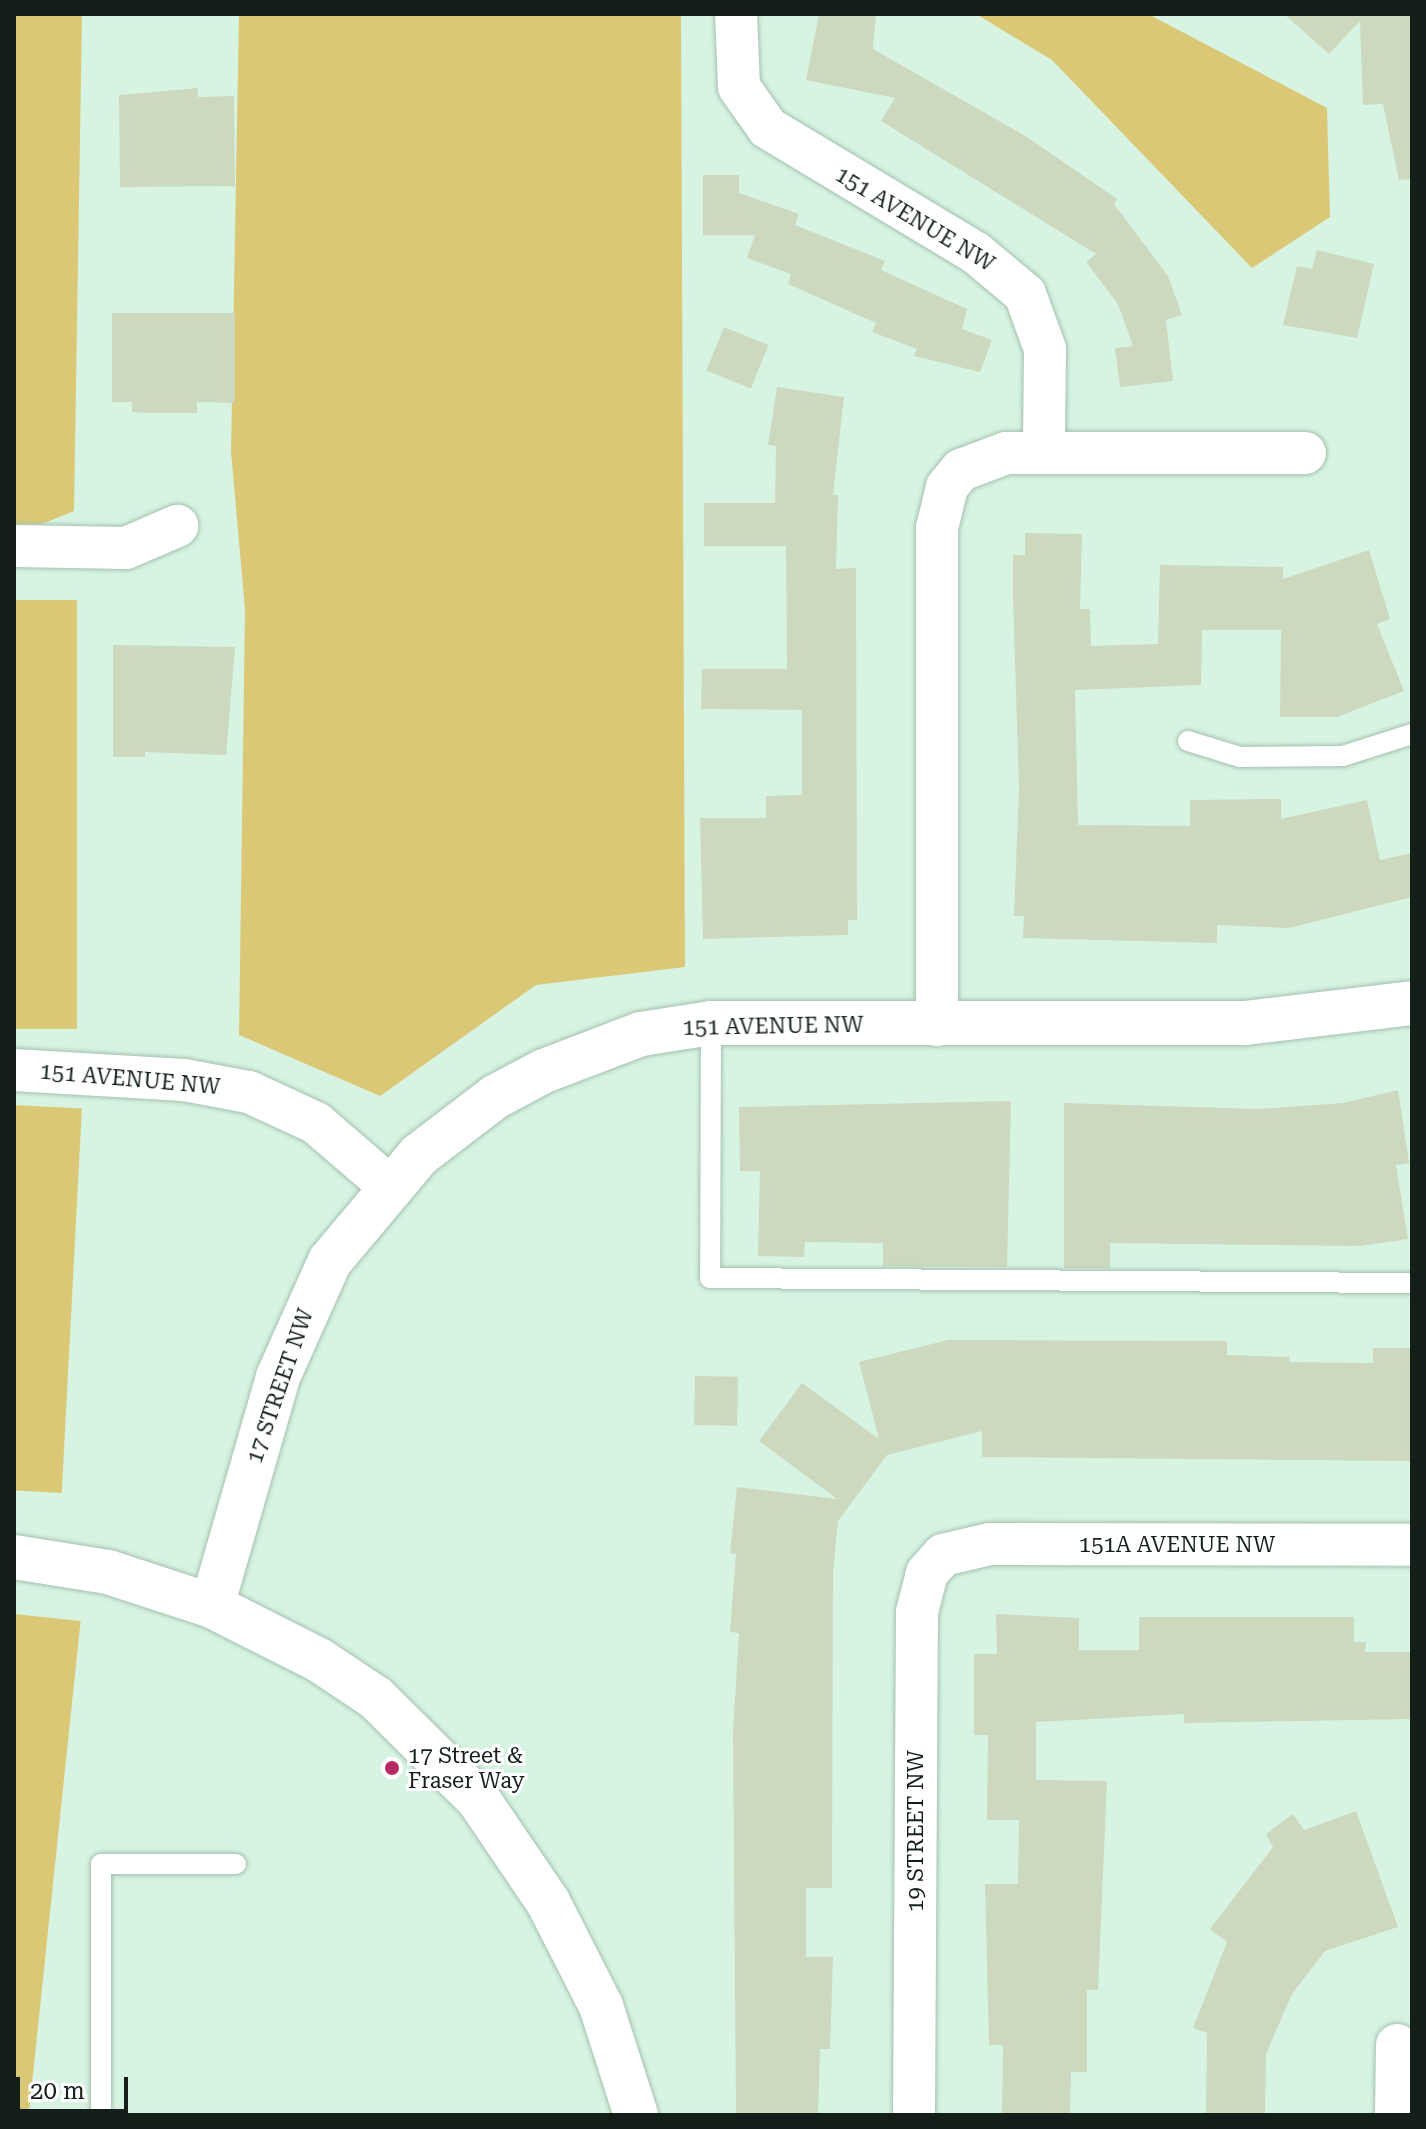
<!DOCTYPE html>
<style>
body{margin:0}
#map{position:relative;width:1426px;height:2129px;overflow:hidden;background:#d7f4e3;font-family:"Roboto Serif",serif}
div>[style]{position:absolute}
.green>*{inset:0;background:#dbc877;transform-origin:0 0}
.building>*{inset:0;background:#ccd9be;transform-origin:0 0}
.roads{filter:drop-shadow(0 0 2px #a4c0af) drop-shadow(0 0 2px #a4c0af)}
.service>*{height:20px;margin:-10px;padding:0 10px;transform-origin:10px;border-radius:10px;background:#fff}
.minor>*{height:42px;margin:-21px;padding:0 21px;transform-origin:21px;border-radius:21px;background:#fff}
.tertiary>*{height:44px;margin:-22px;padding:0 22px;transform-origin:22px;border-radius:22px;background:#fff}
.dots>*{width:22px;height:22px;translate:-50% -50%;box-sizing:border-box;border:4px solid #fff;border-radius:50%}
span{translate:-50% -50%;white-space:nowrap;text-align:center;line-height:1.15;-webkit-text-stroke:6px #fff;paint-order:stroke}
.street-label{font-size:22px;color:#141f19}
.poi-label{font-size:22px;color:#141f19}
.left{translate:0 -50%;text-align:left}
.frame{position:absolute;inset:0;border:16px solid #141f19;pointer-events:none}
.scale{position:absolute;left:16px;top:2077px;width:112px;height:36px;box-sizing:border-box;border:4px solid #141f19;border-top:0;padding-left:10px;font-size:24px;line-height:28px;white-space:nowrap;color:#141f19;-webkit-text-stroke:6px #fff;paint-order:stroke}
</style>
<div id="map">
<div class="green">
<div style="clip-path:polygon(14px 14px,82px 14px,74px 511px,42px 524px,14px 524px)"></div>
<div style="clip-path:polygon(239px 14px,681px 14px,685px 967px,536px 985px,380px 1096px,239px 1035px,245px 609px,231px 452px)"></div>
<div style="clip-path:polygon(976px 14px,1148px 14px,1327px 108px,1330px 217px,1252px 268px,1052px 60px)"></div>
<div style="left:77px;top:600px;width:429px;height:63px;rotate:90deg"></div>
<div style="left:14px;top:1105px;width:68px;height:385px;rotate:3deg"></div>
<div style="left:14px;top:1614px;width:67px;height:501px;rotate:6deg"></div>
</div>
<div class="building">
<div style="clip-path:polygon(819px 14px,876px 14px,873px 49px,1027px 137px,1117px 199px,1114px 204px,1168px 276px,1182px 315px,1166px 320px,1173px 381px,1120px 387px,1115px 348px,1133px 346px,1118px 304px,1086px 262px,1096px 254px,881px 121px,895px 98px,806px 80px)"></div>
<div style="clip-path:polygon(1284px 14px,1412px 14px,1412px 179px,1399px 180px,1383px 104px,1363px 105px,1360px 21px,1329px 54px)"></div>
<div style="clip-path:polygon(198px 88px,198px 97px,234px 96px,235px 186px,120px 187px,119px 95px)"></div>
<div style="clip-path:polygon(703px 175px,739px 175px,739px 193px,799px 214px,795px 225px,885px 261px,881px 270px,967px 309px,962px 329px,992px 340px,980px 372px,914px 356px,917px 349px,872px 332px,876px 323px,788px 284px,791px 274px,747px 258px,755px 235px,703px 235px)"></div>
<div style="clip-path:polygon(1317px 250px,1374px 264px,1357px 338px,1283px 325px,1297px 266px,1312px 269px)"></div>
<div style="clip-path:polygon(112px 313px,235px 313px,235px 403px,197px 402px,197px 413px,152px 413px,132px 412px,132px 402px,112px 402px)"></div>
<div style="left:724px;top:327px;width:48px;height:47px;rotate:22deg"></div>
<div style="clip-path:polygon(777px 387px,844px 397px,833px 495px,838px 495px,836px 569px,856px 568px,857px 920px,848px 920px,848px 935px,703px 939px,700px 818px,766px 818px,766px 796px,802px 795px,802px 710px,701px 709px,702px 669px,787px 669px,786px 546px,704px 546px,704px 503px,775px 503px,776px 446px,768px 445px)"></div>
<div style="clip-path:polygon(1025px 533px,1082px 534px,1080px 609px,1090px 609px,1091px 646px,1158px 644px,1160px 565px,1283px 567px,1283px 579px,1369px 550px,1390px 619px,1377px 624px,1404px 691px,1337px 717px,1280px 717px,1281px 630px,1202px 630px,1201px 685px,1075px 690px,1078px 825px,1190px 826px,1190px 800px,1281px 799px,1281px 819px,1367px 800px,1380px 860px,1412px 853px,1412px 897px,1289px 928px,1217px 925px,1217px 943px,1023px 938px,1024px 916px,1014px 916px,1019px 789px,1013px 598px,1013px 555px,1025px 555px)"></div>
<div style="clip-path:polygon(113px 645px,235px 647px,226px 755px,145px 752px,145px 757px,113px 757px)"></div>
<div style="clip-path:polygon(1398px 1090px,1409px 1163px,1396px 1165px,1408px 1239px,1361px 1246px,1110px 1243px,1110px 1268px,1064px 1268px,1064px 1103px,1258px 1109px,1343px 1103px)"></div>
<div style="clip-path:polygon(1011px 1101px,1007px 1267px,883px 1266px,883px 1243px,805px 1242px,804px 1257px,758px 1256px,760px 1171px,740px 1171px,739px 1107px)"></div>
<div style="clip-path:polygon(948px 1340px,1227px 1341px,1227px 1355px,1290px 1357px,1289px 1362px,1373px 1363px,1373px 1348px,1412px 1348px,1412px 1461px,982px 1457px,982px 1431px,887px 1455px,838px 1521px,833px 1573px,832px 1888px,806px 1888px,806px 1957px,833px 1957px,830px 2049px,820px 2049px,818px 2115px,736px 2115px,733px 1733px,739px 1633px,730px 1632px,736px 1554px,730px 1553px,737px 1487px,837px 1499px,759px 1441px,802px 1383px,879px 1439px,859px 1362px)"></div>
<div style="left:695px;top:1376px;width:43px;height:49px;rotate:1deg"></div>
<div style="clip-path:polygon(996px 1614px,1079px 1618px,1079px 1650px,1139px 1650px,1139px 1617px,1354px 1617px,1354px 1642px,1366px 1642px,1365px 1652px,1412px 1652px,1412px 1719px,1184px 1723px,1184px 1714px,1036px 1722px,1036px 1780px,1107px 1781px,1098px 1990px,1087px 1990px,1087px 2072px,1071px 2072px,1070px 2115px,1002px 2115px,1003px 2045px,989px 2045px,985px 1884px,1018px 1884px,1019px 1820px,987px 1820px,988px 1735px,974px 1735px,974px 1654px,997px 1654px)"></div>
<div style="clip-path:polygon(1356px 1811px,1398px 1927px,1325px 1951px,1292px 1994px,1266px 2054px,1265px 2115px,1206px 2115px,1207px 2033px,1193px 2028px,1227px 1942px,1210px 1929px,1273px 1847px,1266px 1834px,1293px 1814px,1304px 1830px)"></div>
</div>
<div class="roads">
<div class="service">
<div style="left:1188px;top:741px;width:54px;rotate:17.1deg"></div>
<div style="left:1240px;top:757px;width:103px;rotate:-0.6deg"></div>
<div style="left:1343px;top:756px;width:72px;rotate:-17.7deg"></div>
<div style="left:711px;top:1023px;width:255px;rotate:90.2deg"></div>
<div style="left:710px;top:1278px;width:702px;rotate:0.41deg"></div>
<div style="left:101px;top:2115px;width:251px;rotate:-90deg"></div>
<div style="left:101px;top:1864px;width:135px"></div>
</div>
<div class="minor">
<div style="left:736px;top:14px;width:73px;rotate:87.6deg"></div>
<div style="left:739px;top:87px;width:50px;rotate:54.7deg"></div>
<div style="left:768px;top:128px;width:243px;rotate:31deg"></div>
<div style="left:976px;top:253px;width:64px;rotate:39.9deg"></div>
<div style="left:1025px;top:294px;width:59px;rotate:70deg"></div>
<div style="left:1045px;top:349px;width:103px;rotate:90.6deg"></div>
<div style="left:14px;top:546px;width:112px;rotate:1deg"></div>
<div style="left:126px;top:548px;width:56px;rotate:-23.3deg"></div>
<div style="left:937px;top:1025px;width:497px;rotate:-90deg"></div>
<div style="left:937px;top:528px;width:42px;rotate:-76.3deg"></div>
<div style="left:947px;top:487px;width:22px;rotate:-51deg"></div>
<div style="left:961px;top:470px;width:48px;rotate:-20.7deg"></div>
<div style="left:1006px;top:453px;width:299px"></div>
<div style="left:14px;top:1070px;width:170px;rotate:3.4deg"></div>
<div style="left:184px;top:1080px;width:66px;rotate:10.5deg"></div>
<div style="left:249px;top:1092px;width:74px;rotate:24.8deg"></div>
<div style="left:316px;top:1123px;width:95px;rotate:40.7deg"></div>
<div style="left:914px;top:2115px;width:503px;rotate:-89.66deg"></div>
<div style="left:917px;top:1612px;width:40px;rotate:-75.6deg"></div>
<div style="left:927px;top:1573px;width:24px;rotate:-48deg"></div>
<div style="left:943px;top:1555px;width:48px;rotate:-13.2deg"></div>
<div style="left:990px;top:1544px;width:422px;rotate:0.1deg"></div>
<div style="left:1396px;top:2115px;width:70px;rotate:-89.2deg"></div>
</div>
<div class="tertiary">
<div style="left:14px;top:1557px;width:95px;rotate:9.1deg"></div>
<div style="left:108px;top:1572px;width:109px;rotate:18.1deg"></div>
<div style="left:212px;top:1606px;width:120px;rotate:26.8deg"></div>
<div style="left:319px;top:1660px;width:69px;rotate:33.7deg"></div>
<div style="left:376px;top:1698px;width:144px;rotate:44.7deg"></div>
<div style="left:478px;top:1799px;width:125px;rotate:55.8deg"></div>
<div style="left:548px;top:1902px;width:117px;rotate:63deg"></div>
<div style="left:601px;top:2006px;width:114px;rotate:72.2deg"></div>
<div style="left:212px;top:1606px;width:238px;rotate:-73.9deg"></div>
<div style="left:278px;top:1377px;width:127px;rotate:-65.9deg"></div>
<div style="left:330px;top:1261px;width:138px;rotate:-50deg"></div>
<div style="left:419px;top:1155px;width:96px;rotate:-37.3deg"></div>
<div style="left:495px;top:1097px;width:55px;rotate:-28deg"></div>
<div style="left:544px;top:1071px;width:104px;rotate:-20.9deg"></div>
<div style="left:641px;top:1034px;width:71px;rotate:-8.9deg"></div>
<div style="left:711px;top:1023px;width:534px"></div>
<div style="left:1245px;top:1023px;width:168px;rotate:-6.8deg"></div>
</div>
</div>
<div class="dots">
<div style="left:392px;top:1768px;background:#b52a63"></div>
</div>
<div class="street-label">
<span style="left:915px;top:219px;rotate:31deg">151 AVENUE NW</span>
<span style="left:773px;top:1026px;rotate:-1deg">151 AVENUE NW</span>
<span style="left:130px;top:1079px;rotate:5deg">151 AVENUE NW</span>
<span style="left:280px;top:1386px;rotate:-71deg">17 STREET NW</span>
<span style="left:1177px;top:1545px">151A AVENUE NW</span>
<span style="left:916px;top:1831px;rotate:-90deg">19 STREET NW</span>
</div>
<div class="poi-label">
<span class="left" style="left:408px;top:1768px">17 Street &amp;<br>Fraser Way</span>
</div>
<div class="frame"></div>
<div class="scale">20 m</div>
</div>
